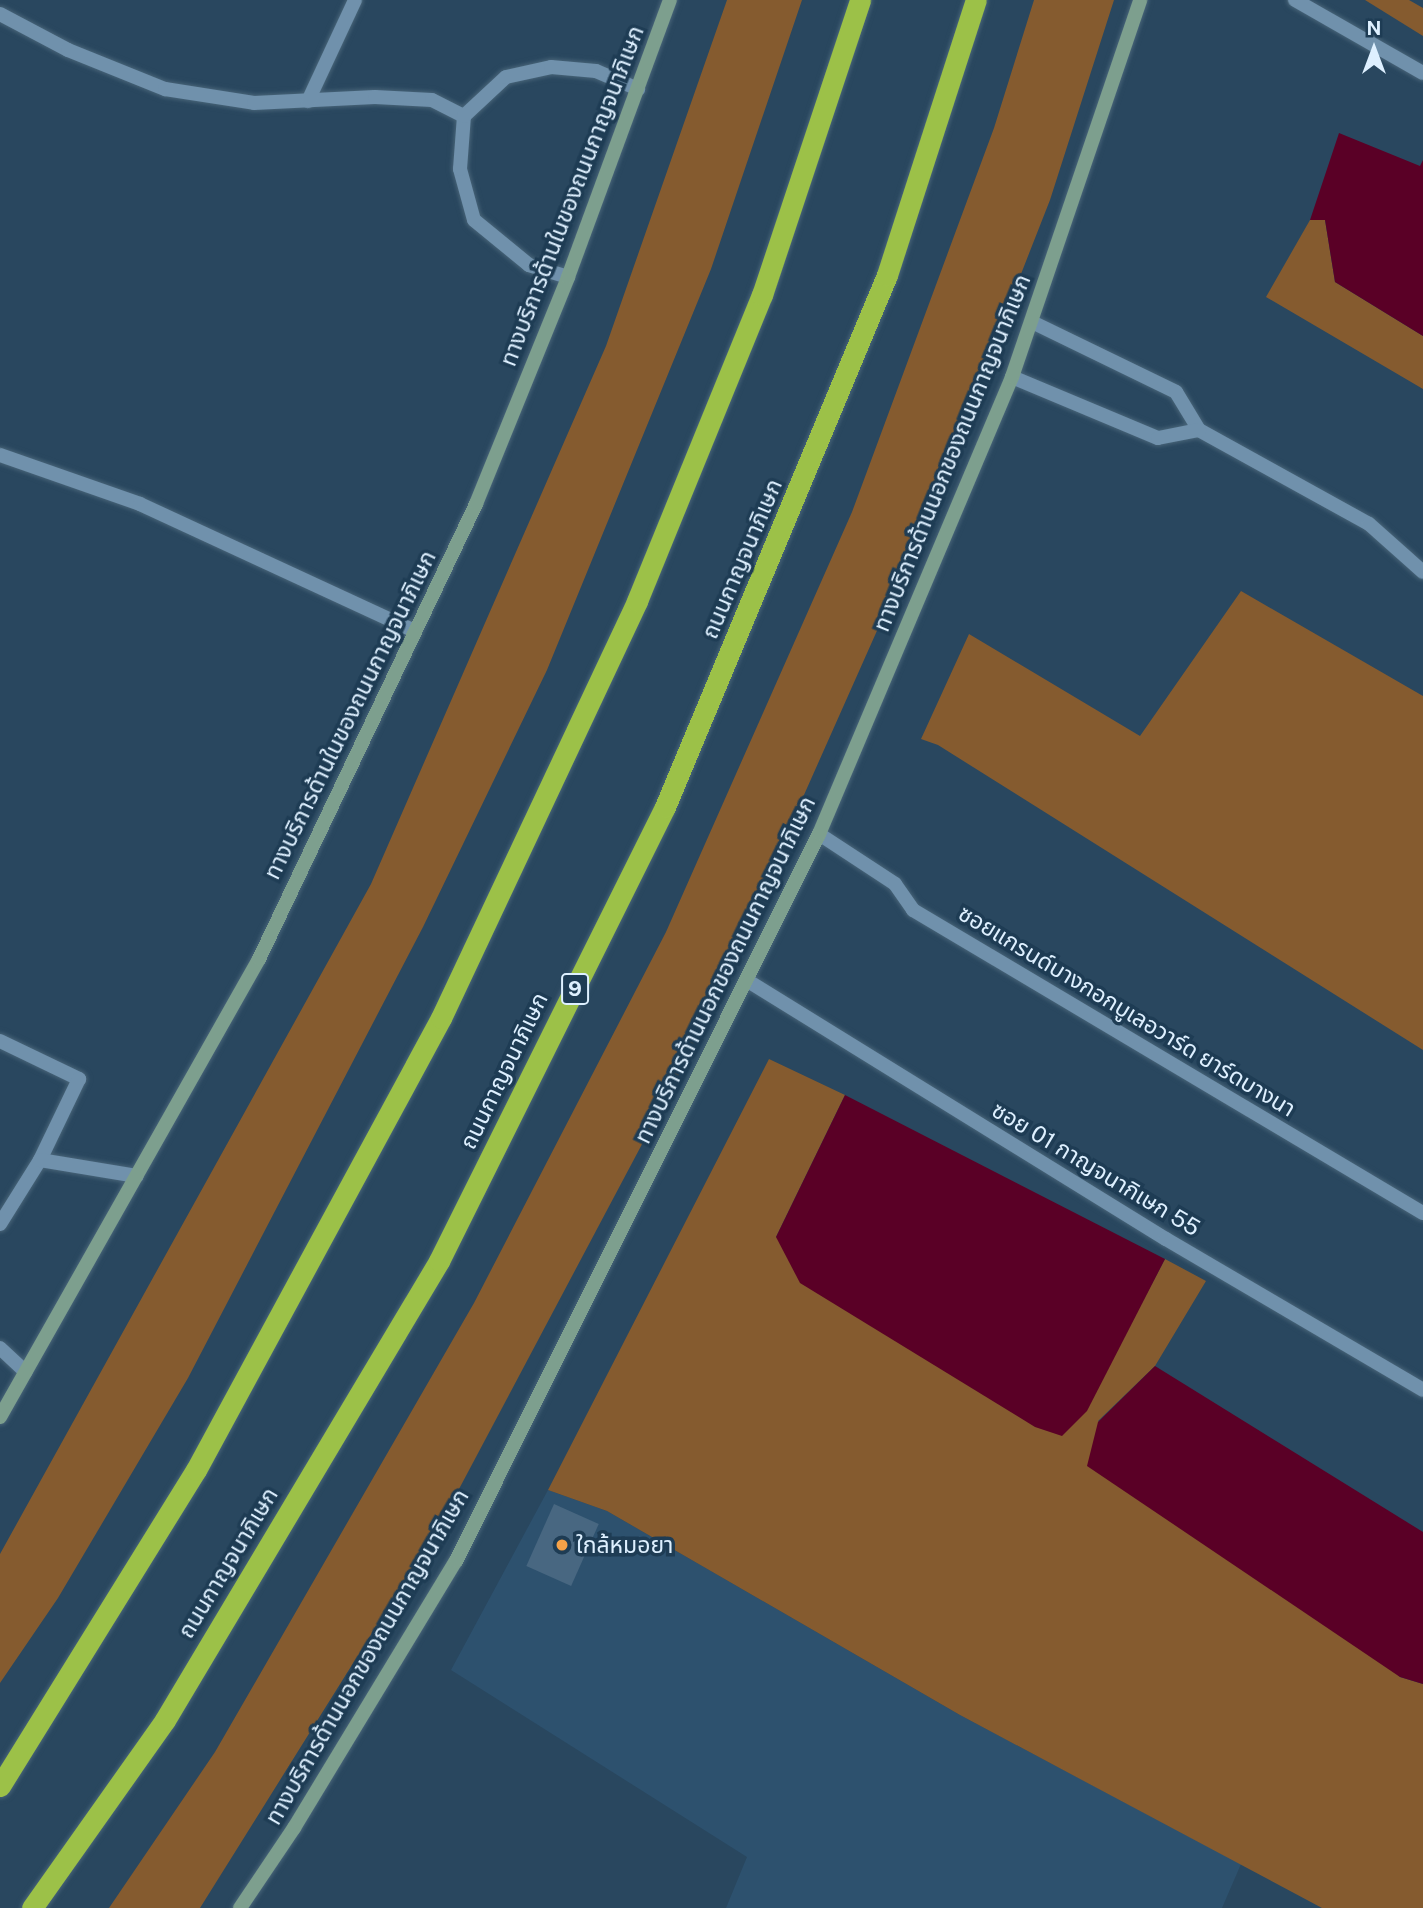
<!DOCTYPE html>
<meta charset="utf-8">
<style>
body{margin:0}
#map{position:relative;width:1423px;height:1908px;overflow:hidden;background:#29475f;font-family:"Public Sans","Noto Sans Thai",sans-serif}
div>[style]{position:absolute}
.built>*{inset:0;background:#2d516e}
.green>*{inset:0;background:#855b2f}
.water>*{inset:0;background:#5a0026}
.building>*{inset:0;background:#486781;transform-origin:0 0}
.roads{filter:drop-shadow(0 0 2px #486478) drop-shadow(0 0 2px #486478)}
.lane>*{height:14px;margin:-7px;padding:0 7px;transform-origin:7px;border-radius:7px;background:#7091ac}
.street>*{height:14px;margin:-7px;padding:0 7px;transform-origin:7px;border-radius:7px;background:#7091ac}
.secondary>*{height:14px;margin:-7px;padding:0 7px;transform-origin:7px;border-radius:7px;background:#7d9f8e}
.highway>*{height:21px;margin:-10.5px;padding:0 10.5px;transform-origin:10.5px;border-radius:10.5px;background:#9cc148}
.dots>*{width:19px;height:19px;translate:-50% -50%;box-sizing:border-box;border:4px solid #1e3c54;border-radius:50%}
span{translate:-50% -50%;white-space:nowrap;text-align:center;line-height:1.15;-webkit-text-stroke:7px #1e3c54;paint-order:stroke}
.shield-label span{padding:2px 5px;background:#1e3c54;border:2px solid;border-radius:5px;-webkit-text-stroke-width:0}
.shield-label{font-size:21px;color:#def0ff;font-weight:700}
.street-label{font-size:23px;color:#def0ff}
.poi-label{font-size:23px;color:#def0ff}
.left{translate:0 -50%;text-align:left}
.north{position:absolute;left:1339px;top:14px;width:70px;height:70px;-webkit-text-stroke:5px #1e3c54;paint-order:stroke;rotate:0deg;font-size:19px;font-weight:700;line-height:28px;text-align:center;color:#def0ff}
.north::after{content:'';display:block;margin:auto;width:24px;height:32px;background:#def0ff;clip-path:polygon(50% 0,100% 100%,50% 72%,0 100%)}
</style>
<div id="map">
<div class="built">
<div style="clip-path:polygon(548px 1490px,607px 1511px,960px 1715px,1241px 1864px,1222px 1908px,726px 1908px,747px 1857px,451px 1670px)"></div>
</div>
<div class="green">
<div style="clip-path:polygon(727px 0,802px 0,711px 269px,547px 670px,423px 927px,188px 1378px,58px 1598px,0 1683px,0 1554px,371px 884px,606px 346px)"></div>
<div style="clip-path:polygon(1034px 0,1114px 0,1050px 200px,912px 552px,683px 1067px,442px 1521px,200px 1908px,109px 1908px,215px 1752px,474px 1303px,666px 932px,852px 512px,994px 128px)"></div>
<div style="clip-path:polygon(1365px 0,1409px 0,1423px 8px,1423px 36px)"></div>
<div style="clip-path:polygon(1310px 220px,1325px 220px,1335px 282px,1423px 336px,1423px 389px,1266px 297px)"></div>
<div style="clip-path:polygon(1241px 591px,1423px 696px,1423px 1050px,938px 745px,921px 739px,969px 634px,1140px 736px)"></div>
<div style="clip-path:polygon(769px 1059px,845px 1095px,776px 1237px,1129px 1327px,1165px 1259px,1206px 1281px,1155px 1366px,1098px 1421px,1400px 1677px,1423px 1684px,1423px 1908px,1322px 1908px,960px 1715px,607px 1511px,548px 1490px)"></div>
</div>
<div class="water">
<div style="clip-path:polygon(1339px 133px,1420px 166px,1423px 160px,1423px 336px,1335px 282px,1325px 220px,1310px 220px)"></div>
<div style="clip-path:polygon(845px 1095px,1165px 1259px,1087px 1411px,1062px 1436px,1035px 1427px,800px 1283px,776px 1237px)"></div>
<div style="clip-path:polygon(1155px 1366px,1423px 1532px,1423px 1684px,1400px 1677px,1087px 1466px,1098px 1422px)"></div>
</div>
<div class="building">
<div style="left:554px;top:1504px;width:49px;height:68px;rotate:24deg"></div>
</div>
<div class="roads">
<div class="lane">
<div style="left:0;top:455px;width:148px;rotate:19.3deg"></div>
<div style="left:140px;top:504px;width:303px;rotate:24.8deg"></div>
<div style="left:0;top:1041px;width:88px;rotate:25.7deg"></div>
<div style="left:79px;top:1079px;width:90px;rotate:115.7deg"></div>
<div style="left:0;top:1224px;width:75px;rotate:-58deg"></div>
<div style="left:40px;top:1160px;width:98px;rotate:9.4deg"></div>
<div style="left:0;top:1348px;width:35px;rotate:43deg"></div>
</div>
<div class="street">
<div style="left:1295px;top:0;width:147px;rotate:29.7deg"></div>
<div style="left:0;top:14px;width:77px;rotate:27.9deg"></div>
<div style="left:68px;top:50px;width:105px;rotate:21.9deg"></div>
<div style="left:165px;top:89px;width:90px;rotate:8.9deg"></div>
<div style="left:254px;top:103px;width:121px;rotate:-2.8deg"></div>
<div style="left:375px;top:97px;width:57px;rotate:3deg"></div>
<div style="left:432px;top:100px;width:36px;rotate:27deg"></div>
<div style="left:308px;top:101px;width:111px;rotate:-65deg"></div>
<div style="left:568px;top:277px;width:41px;rotate:-162.9deg"></div>
<div style="left:529px;top:265px;width:71px;rotate:-140.7deg"></div>
<div style="left:474px;top:220px;width:53px;rotate:-105.4deg"></div>
<div style="left:460px;top:169px;width:53px;rotate:-85.7deg"></div>
<div style="left:464px;top:116px;width:57px;rotate:-42.9deg"></div>
<div style="left:506px;top:77px;width:46px;rotate:-12.5deg"></div>
<div style="left:551px;top:67px;width:45px;rotate:5.1deg"></div>
<div style="left:596px;top:71px;width:46px;rotate:23.2deg"></div>
<div style="left:1032px;top:322px;width:160px;rotate:25.9deg"></div>
<div style="left:1176px;top:392px;width:44px;rotate:58.8deg"></div>
<div style="left:1199px;top:430px;width:194px;rotate:28.9deg"></div>
<div style="left:1369px;top:524px;width:72px;rotate:41.6deg"></div>
<div style="left:1012px;top:377px;width:158px;rotate:22.7deg"></div>
<div style="left:1158px;top:438px;width:42px;rotate:-11deg"></div>
<div style="left:819px;top:834px;width:91px;rotate:33.3deg"></div>
<div style="left:895px;top:884px;width:32px;rotate:55deg"></div>
<div style="left:913px;top:910px;width:593px;rotate:30.72deg"></div>
<div style="left:748px;top:981px;width:491px;rotate:31.7deg"></div>
<div style="left:1166px;top:1239px;width:298px;rotate:30.4deg"></div>
</div>
<div class="secondary">
<div style="left:0;top:1417px;width:526px;rotate:-60.51deg"></div>
<div style="left:259px;top:959px;width:504px;rotate:-64.5deg"></div>
<div style="left:476px;top:504px;width:245px;rotate:-67.9deg"></div>
<div style="left:568px;top:277px;width:295px;rotate:-69.8deg"></div>
<div style="left:240px;top:1908px;width:97px;rotate:-56deg"></div>
<div style="left:294px;top:1828px;width:312px;rotate:-58.8deg"></div>
<div style="left:456px;top:1561px;width:813px;rotate:-63.47deg"></div>
<div style="left:819px;top:834px;width:496px;rotate:-67.1deg"></div>
<div style="left:1012px;top:377px;width:398px;rotate:-71.2deg"></div>
</div>
<div class="highway">
<div style="left:0;top:1786px;width:372px;rotate:-58.2deg"></div>
<div style="left:196px;top:1470px;width:514px;rotate:-61.54deg"></div>
<div style="left:441px;top:1018px;width:461px;rotate:-64.8deg"></div>
<div style="left:637px;top:601px;width:331px;rotate:-67.8deg"></div>
<div style="left:762px;top:295px;width:311px;rotate:-71.6deg"></div>
<div style="left:32px;top:1908px;width:230px;rotate:-54.7deg"></div>
<div style="left:165px;top:1720px;width:535px;rotate:-59.16deg"></div>
<div style="left:439px;top:1261px;width:507px;rotate:-63.54deg"></div>
<div style="left:665px;top:807px;width:576px;rotate:-67.35deg"></div>
<div style="left:887px;top:275px;width:289px;rotate:-72.1deg"></div>
</div>
</div>
<div class="dots">
<div style="left:562px;top:1545px;background:#f6a248"></div>
</div>
<div class="shield-label">
<span style="left:575px;top:989px">9</span>
</div>
<div class="street-label">
<span style="left:572px;top:196px;rotate:-69deg">ทางบริการด้านในของถนนกาญจนาภิเษก</span>
<span style="left:952px;top:453px;rotate:-68deg">ทางบริการด้านนอกของถนนกาญจนาภิเษก</span>
<span style="left:742px;top:559px;rotate:-67deg">ถนนกาญจนาภิเษก</span>
<span style="left:350px;top:715px;rotate:-64deg">ทางบริการด้านในของถนนกาญจนาภิเษก</span>
<span style="left:725px;top:970px;rotate:-64deg">ทางบริการด้านนอกของถนนกาญจนาภิเษก</span>
<span style="left:1127px;top:1011px;rotate:31deg">ซอยแกรนด์บางกอกบูเลอวาร์ด ยาร์ดบางนา</span>
<span style="left:504px;top:1071px;rotate:-64deg">ถนนกาญจนาภิเษก</span>
<span style="left:1096px;top:1169px;rotate:31deg">ซอย 01 กาญจนากิเษก 55</span>
<span style="left:228px;top:1563px;rotate:-59deg">ถนนกาญจนาภิเษก</span>
<span style="left:367px;top:1657px;rotate:-60deg">ทางบริการด้านนอกของถนนกาญจนาภิเษก</span>
</div>
<div class="poi-label">
<span class="left" style="left:576px;top:1545px">ใกล้หมอยา</span>
</div>
<div class="north">N</div>
</div>
